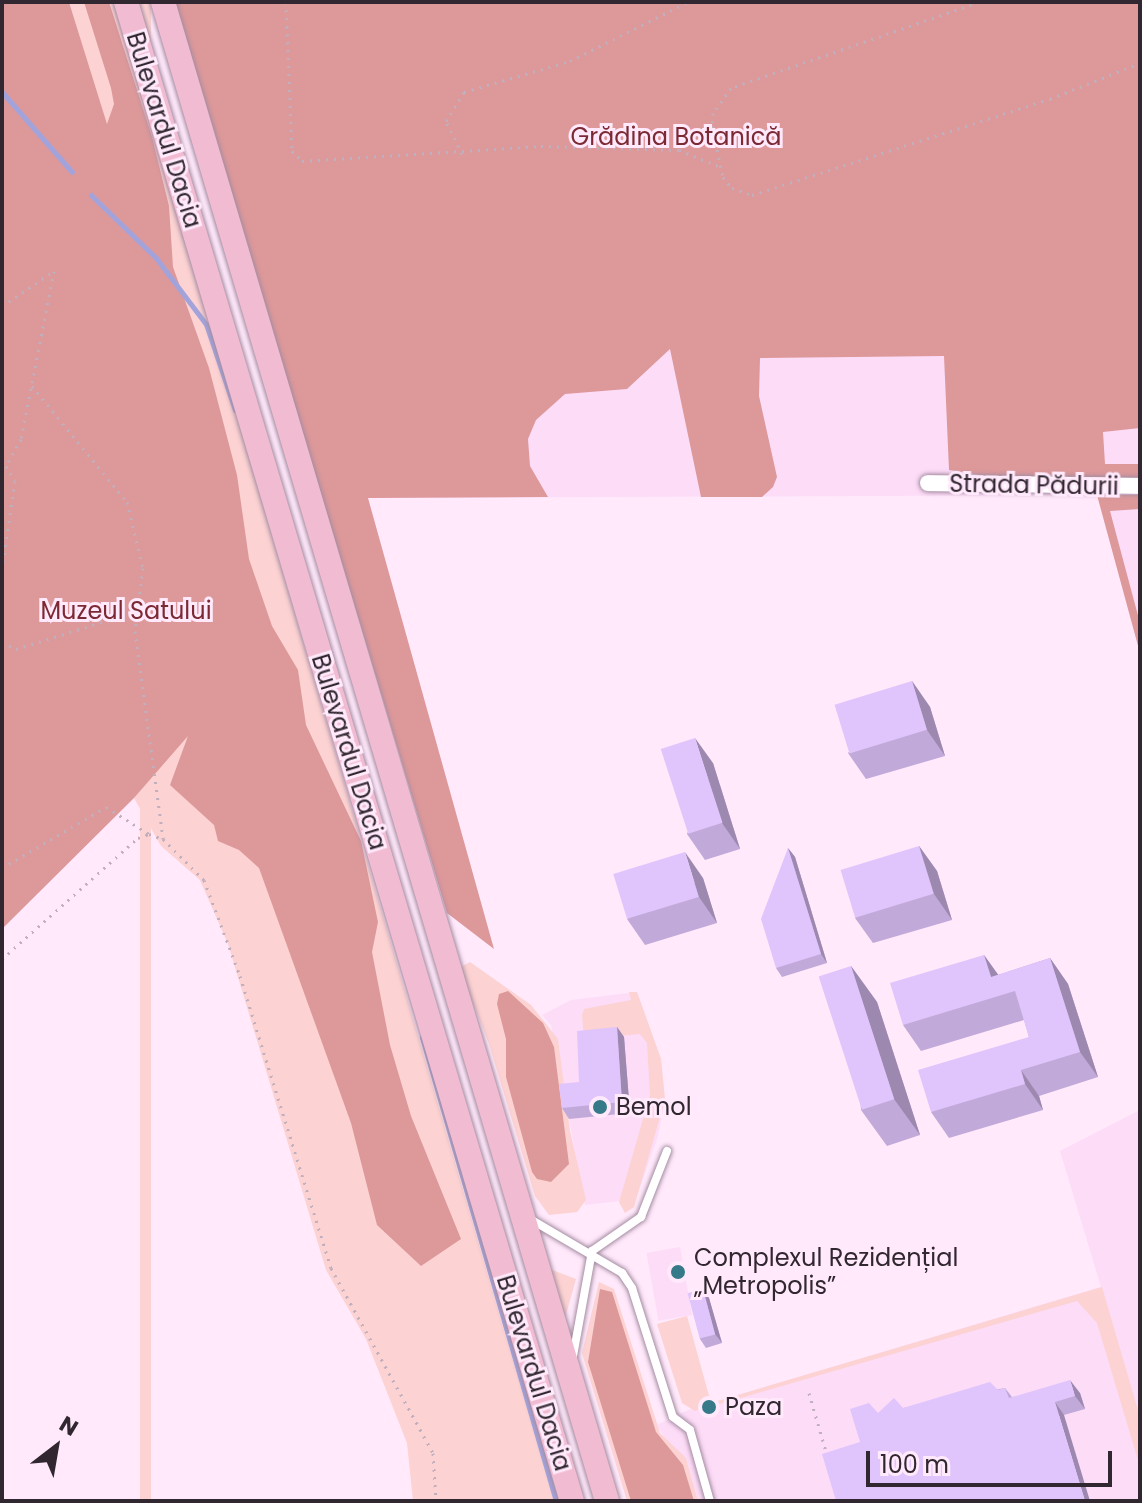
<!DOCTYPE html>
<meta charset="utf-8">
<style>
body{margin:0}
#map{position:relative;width:1142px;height:1503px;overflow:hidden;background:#ffe9fb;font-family:Poppins,sans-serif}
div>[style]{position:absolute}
.built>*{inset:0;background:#fddcf8;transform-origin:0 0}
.green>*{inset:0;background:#fcd2d2;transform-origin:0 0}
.forest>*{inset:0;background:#dd989a}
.stream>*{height:5px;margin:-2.5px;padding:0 2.5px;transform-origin:2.5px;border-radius:2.5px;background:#a3a3dc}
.path>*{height:3px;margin-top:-1.5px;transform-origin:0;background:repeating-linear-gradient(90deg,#c1afbe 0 2px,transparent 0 8px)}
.roads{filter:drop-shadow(0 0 2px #a58ca1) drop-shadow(0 0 2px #a58ca1)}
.service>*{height:8px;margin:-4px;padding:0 4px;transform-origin:4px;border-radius:4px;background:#fff}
.minor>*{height:16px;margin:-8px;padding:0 8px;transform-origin:8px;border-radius:8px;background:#fff}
.primary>*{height:24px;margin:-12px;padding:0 12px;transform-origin:12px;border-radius:12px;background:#f1bcd2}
.wall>*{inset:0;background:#c1a9d9}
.shaded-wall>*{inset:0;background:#9d89b0}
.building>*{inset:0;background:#e0c4fc;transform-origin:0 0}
.dots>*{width:22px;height:22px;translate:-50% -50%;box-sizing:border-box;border:4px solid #ffe9fb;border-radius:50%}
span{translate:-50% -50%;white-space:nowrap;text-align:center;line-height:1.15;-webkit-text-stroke:6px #ffe9fb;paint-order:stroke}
.street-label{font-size:24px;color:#312730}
.park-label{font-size:24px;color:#7b2a33}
.poi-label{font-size:24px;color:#312730}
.left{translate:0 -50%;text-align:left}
.frame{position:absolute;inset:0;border:4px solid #312730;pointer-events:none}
.north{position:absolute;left:16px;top:1407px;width:80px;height:80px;-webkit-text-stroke:6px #ffe9fb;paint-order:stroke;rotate:31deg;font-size:22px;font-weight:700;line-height:32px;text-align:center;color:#312730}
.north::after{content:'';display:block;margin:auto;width:28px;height:36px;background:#312730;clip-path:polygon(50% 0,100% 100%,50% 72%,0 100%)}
.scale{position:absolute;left:866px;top:1451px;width:246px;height:36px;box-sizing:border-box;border:4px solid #312730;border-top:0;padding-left:10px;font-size:24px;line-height:28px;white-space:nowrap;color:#312730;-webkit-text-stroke:6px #ffe9fb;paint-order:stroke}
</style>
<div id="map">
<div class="built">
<div style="clip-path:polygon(1140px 271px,1140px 653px,1097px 495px,368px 498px,292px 273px)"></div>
<div style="clip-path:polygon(637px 992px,661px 1059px,665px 1100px,658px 1136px,636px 1199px,585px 1205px,551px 1025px,542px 1015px,571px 1000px)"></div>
<div style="clip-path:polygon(1140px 1110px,1140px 1501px,698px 1501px,686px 1458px,671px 1449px,657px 1425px,688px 1410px,1101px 1287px,1060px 1151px)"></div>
<div style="left:680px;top:1247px;width:69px;height:34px;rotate:80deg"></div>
</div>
<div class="green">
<div style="clip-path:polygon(69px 2px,116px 2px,554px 1501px,413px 1501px,407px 1443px,366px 1339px,326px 1270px,228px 944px,200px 880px,161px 846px,134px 798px,267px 643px)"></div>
<div style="left:140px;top:2px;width:11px;height:1564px"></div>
<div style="clip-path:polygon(470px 962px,531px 1005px,558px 1039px,570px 1131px,586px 1200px,577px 1212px,549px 1215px,535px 1196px,489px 1044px,459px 968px)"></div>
<div style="clip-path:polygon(629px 992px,637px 992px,661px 1059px,665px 1100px,634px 1207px,625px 1213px,619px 1202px,650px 1095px,647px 1043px,640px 1034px,584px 1039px,582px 1015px,584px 1009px,631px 1000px)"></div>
<div style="clip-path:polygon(547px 1268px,576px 1279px,564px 1322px)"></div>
<div style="clip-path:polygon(599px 1282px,614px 1289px,660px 1433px,686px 1458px,698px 1501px,627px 1501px,582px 1353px)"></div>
<div style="clip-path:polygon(1102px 1287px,1140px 1417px,1140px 1467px,1097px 1323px,1077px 1301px,695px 1411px,682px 1403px,657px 1324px,687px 1316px,711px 1403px)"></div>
</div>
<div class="forest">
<div style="clip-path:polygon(2px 2px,69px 2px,107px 124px,114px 104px,111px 88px,84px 2px,109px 2px,152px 137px,169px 206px,173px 267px,209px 368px,237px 475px,249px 559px,272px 626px,298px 670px,306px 725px,361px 841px,378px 922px,372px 952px,390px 1045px,411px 1116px,461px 1239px,421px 1266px,377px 1225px,351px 1123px,259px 868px,239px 850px,218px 841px,214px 825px,170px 785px,188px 736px,134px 798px,2px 929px)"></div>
<div style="clip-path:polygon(173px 2px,1140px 2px,1140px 428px,1103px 432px,1105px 464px,1140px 464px,1140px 480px,1010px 480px,949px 470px,944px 356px,760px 358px,759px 396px,777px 477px,773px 487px,762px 497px,701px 497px,670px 349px,627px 389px,565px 394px,536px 420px,528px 439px,530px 466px,548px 497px,368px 498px,494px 949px,447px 913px)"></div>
<div style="clip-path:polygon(1097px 495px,1140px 495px,1140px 509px,1110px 511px,1140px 623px,1140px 653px)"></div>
<div style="clip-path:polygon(508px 991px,543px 1023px,554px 1047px,569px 1164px,551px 1182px,537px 1179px,532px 1172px,506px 1077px,506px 1039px,497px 1004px,499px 994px)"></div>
<div style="clip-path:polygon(600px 1289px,612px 1292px,656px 1432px,683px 1465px,694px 1501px,631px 1501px,588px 1362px)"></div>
</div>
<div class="stream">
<div style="left:2px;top:92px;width:106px;rotate:48.8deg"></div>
<div style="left:91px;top:195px;width:91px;rotate:44.1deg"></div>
<div style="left:156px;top:258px;width:83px;rotate:52.9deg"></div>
<div style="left:206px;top:324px;width:91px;rotate:71.4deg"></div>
<div style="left:422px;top:1037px;width:483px;rotate:73.9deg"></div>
</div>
<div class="path">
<div style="left:286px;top:2px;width:149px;rotate:87.7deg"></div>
<div style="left:292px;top:151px;width:14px;rotate:45deg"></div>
<div style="left:302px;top:161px;width:239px;rotate:-3.6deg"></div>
<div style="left:541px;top:146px;width:138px;rotate:1.7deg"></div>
<div style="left:679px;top:150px;width:42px;rotate:22.3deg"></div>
<div style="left:979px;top:2px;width:262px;rotate:160.9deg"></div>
<div style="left:731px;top:88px;width:31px;rotate:126deg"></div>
<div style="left:713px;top:113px;width:13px;rotate:94deg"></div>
<div style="left:712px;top:126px;width:52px;rotate:77.8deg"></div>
<div style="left:723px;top:177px;width:14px;rotate:51deg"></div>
<div style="left:732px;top:188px;width:21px;rotate:19deg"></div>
<div style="left:752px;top:195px;width:313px;rotate:-17.9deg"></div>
<div style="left:1050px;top:99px;width:97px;rotate:-21.8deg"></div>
<div style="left:462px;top:154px;width:37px;rotate:-116deg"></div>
<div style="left:446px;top:121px;width:34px;rotate:-58deg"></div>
<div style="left:464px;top:92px;width:110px;rotate:-16.3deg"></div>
<div style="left:570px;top:61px;width:132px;rotate:-26.6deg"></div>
<div style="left:2px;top:306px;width:63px;rotate:-33.9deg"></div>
<div style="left:54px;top:271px;width:171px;rotate:101.1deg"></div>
<div style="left:21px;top:439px;width:31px;rotate:119deg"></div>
<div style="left:6px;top:466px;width:17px;rotate:59deg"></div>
<div style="left:15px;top:481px;width:90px;rotate:98.3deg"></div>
<div style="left:32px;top:386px;width:150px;rotate:50.7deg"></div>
<div style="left:127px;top:502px;width:68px;rotate:76.4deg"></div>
<div style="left:143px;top:568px;width:64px;rotate:97.2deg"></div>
<div style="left:135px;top:631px;width:210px;rotate:82.3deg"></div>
<div style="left:2px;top:642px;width:16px;rotate:27deg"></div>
<div style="left:16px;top:649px;width:124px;rotate:-17.4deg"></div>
<div style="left:2px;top:868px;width:121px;rotate:-30.4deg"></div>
<div style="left:106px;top:807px;width:51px;rotate:32.1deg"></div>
<div style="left:2px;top:959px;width:182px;rotate:-41.7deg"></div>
<div style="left:138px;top:838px;width:12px;rotate:-20deg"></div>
<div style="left:149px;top:834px;width:15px;rotate:20deg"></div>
<div style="left:163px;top:839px;width:58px;rotate:45deg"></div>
<div style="left:204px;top:880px;width:103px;rotate:69.4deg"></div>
<div style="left:240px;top:976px;width:306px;rotate:72.7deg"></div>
<div style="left:331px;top:1268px;width:211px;rotate:61.1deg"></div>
<div style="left:433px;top:1453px;width:48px;rotate:86.4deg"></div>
<div style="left:809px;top:1393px;width:65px;rotate:73.8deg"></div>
</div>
<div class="roads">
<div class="service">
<div style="left:530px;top:1219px;width:107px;rotate:30.4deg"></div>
<div style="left:622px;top:1273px;width:18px;rotate:56deg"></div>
<div style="left:632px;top:1288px;width:135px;rotate:72.4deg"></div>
<div style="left:673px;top:1417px;width:21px;rotate:37deg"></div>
<div style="left:690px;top:1430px;width:74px;rotate:74.3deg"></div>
<div style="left:592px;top:1251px;width:60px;rotate:-34.8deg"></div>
<div style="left:641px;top:1217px;width:71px;rotate:-68.5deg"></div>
<div style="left:573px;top:1356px;width:107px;rotate:-79.7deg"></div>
</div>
<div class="minor">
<div style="left:928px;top:483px;width:212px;rotate:0.8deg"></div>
</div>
<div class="primary">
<div style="left:126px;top:2px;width:1564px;rotate:73.43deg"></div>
<div style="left:163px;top:2px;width:1563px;rotate:73.5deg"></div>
</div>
</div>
<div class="wall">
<div style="clip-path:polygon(912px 681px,930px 707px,945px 756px,866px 779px,848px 753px)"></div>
<div style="clip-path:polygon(713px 763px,740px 849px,705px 860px,687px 834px)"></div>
<div style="clip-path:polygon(919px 846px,937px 871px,952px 920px,873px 943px,855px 918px)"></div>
<div style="clip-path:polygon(788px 848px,795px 857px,827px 963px,782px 977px,776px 968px)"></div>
<div style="clip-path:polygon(703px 878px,717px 923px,645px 945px,627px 919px)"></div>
<div style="clip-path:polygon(984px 955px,998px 975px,1050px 958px,1068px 984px,1098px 1077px,1039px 1096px,1043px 1110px,949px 1138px,931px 1112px,1029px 1037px,1024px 1020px,921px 1051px,903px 1025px)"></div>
<div style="clip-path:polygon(851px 966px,877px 1002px,920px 1135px,887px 1146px,861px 1110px)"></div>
<div style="clip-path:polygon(617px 1027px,624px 1037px,630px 1113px,569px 1119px,562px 1108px)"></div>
<div style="clip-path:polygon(703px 1289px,709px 1298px,722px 1343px,706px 1348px,700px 1339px)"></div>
<div style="clip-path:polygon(1005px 1388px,1012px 1397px,1080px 1393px,1085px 1409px,1064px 1415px,860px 1442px,878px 1413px)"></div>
</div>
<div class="shaded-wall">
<div style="clip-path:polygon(912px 681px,930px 707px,945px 756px,927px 730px)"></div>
<div style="clip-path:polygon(695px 738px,713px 763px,740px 849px,722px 823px)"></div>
<div style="clip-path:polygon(919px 846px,937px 871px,952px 920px,934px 894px)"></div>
<div style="clip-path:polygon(788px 848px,795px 857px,827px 963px,821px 954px)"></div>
<div style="clip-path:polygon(685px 852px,703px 878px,717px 923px,699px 897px)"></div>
<div style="clip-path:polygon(984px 955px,1002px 980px,991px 977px)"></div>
<div style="clip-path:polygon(1050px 958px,1068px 984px,1098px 1077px,1080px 1052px)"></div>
<div style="clip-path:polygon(851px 966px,877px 1002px,920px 1135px,894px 1099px)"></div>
<div style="clip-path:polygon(617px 1027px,624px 1037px,630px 1113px,622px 1102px)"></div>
<div style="clip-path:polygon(1021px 1070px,1039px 1096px,1043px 1110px,1025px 1084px)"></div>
<div style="clip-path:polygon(703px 1289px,709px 1298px,722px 1343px,715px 1334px)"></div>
<div style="clip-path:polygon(1070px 1380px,1080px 1393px,1085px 1409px,1075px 1396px)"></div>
<div style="clip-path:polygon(1055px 1402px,1064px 1415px,1090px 1501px,1085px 1501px)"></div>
</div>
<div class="building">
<div style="left:912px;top:681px;width:51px;height:81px;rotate:73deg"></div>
<div style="left:695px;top:738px;width:89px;height:36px;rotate:72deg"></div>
<div style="left:919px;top:846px;width:50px;height:82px;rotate:73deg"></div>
<div style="clip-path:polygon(788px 848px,821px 954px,776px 968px,761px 919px)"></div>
<div style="left:685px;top:852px;width:47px;height:75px;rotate:73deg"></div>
<div style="clip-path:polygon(984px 955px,991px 977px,1050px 958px,1080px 1052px,1021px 1070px,1025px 1084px,931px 1112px,918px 1070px,1029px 1037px,1015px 991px,903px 1025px,890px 983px)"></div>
<div style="left:851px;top:966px;width:140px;height:34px;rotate:72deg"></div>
<div style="clip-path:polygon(617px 1027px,622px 1102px,562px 1108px,559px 1084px,579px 1082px,577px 1031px)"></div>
<div style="left:703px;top:1289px;width:47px;height:16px;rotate:75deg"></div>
<div style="clip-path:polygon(1070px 1380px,1075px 1396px,1055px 1402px,1085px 1501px,836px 1501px,822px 1454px,860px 1442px,850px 1409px,869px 1403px,878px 1413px,894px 1398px,903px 1408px,990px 1382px,998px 1390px,1005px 1388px,1009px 1398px)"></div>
</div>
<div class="dots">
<div style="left:600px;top:1107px;background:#367a89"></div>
<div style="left:678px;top:1272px;background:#367a89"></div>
<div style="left:709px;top:1407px;background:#367a89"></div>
</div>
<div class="street-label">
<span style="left:164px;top:130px;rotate:73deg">Bulevardul Dacia</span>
<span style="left:1034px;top:485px;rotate:1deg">Strada Pădurii</span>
<span style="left:349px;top:752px;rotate:73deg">Bulevardul Dacia</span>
<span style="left:534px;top:1373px;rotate:73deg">Bulevardul Dacia</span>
</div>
<div class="park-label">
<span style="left:676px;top:137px">Grădina Botanică</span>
<span style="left:126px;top:611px">Muzeul Satului</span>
</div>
<div class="poi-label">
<span class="left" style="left:616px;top:1107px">Bemol</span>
<span class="left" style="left:694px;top:1272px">Complexul Rezidențial<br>„Metropolis”</span>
<span class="left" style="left:725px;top:1407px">Paza</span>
</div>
<div class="frame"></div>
<div class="north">N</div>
<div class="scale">100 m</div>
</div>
